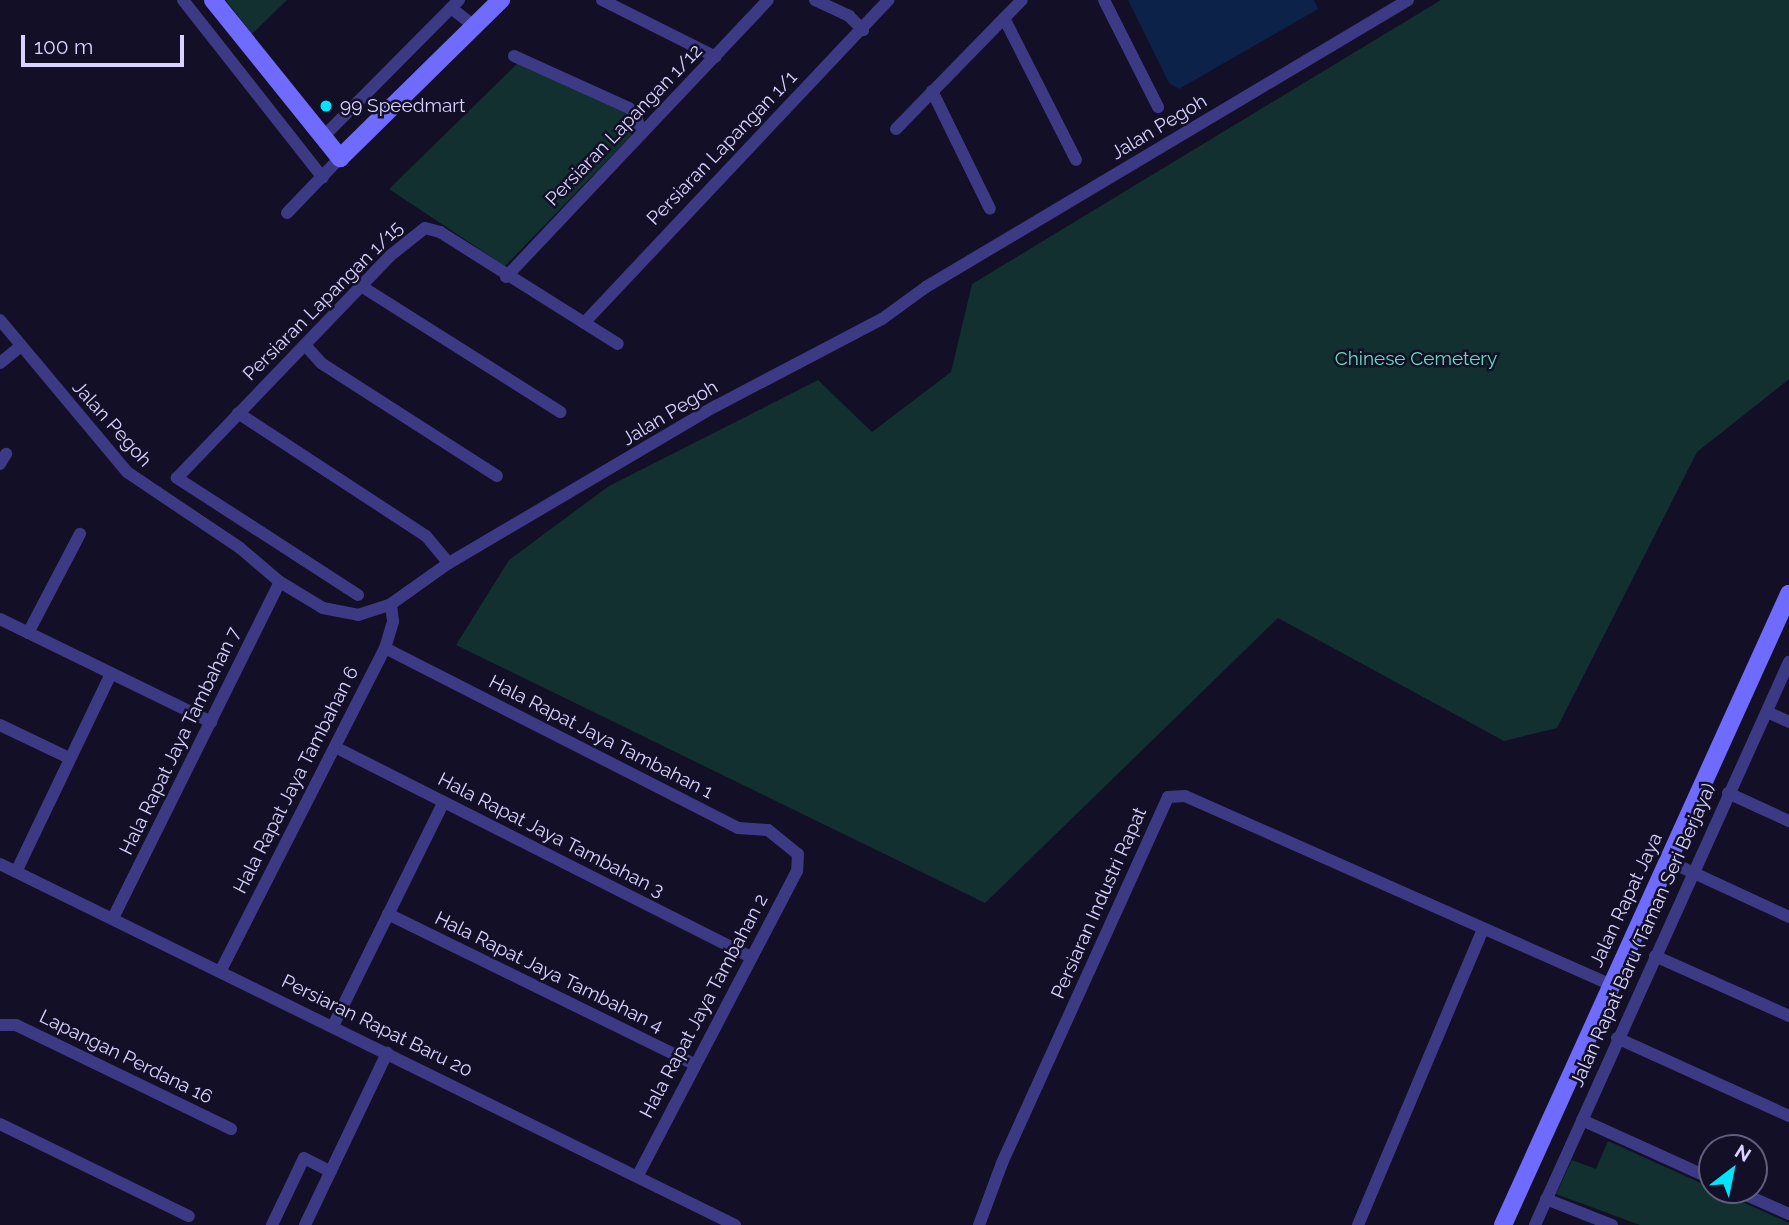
<!DOCTYPE html>
<style>
body{margin:0}
#map{position:relative;width:1789px;height:1225px;overflow:hidden;background:#130f26;font-family:Raleway,sans-serif}
div>[style]{position:absolute}
.green>*{inset:0;background:#12302f}
.water>*{inset:0;background:#0c2248}
.street>*{height:12px;margin:-6px;padding:0 6px;transform-origin:6px;border-radius:6px;background:#3d3a85}
.secondary>*{height:18px;margin:-9px;padding:0 9px;transform-origin:9px;border-radius:9px;background:#6f6bff}
.dots>*{width:19px;height:19px;translate:-50% -50%;box-sizing:border-box;border:4px solid #130f26;border-radius:50%}
span{translate:-50% -50%;white-space:nowrap;text-align:center;line-height:1.15;-webkit-text-stroke:5px #130f26;paint-order:stroke}
.poi-label{font-size:19px;color:#d9d4ff}
.left{translate:0 -50%;text-align:left}
.street-label{font-size:19px;color:#d9d4ff}
.park-label{font-size:19px;color:#5fe0c0}
.north{position:absolute;left:1698px;top:1134px;width:70px;height:70px;box-sizing:border-box;background:#130f26;border:2px solid #625e7d;border-radius:50%;rotate:32deg;font-size:19px;font-weight:700;line-height:28px;text-align:center;color:#d9d4ff}
.north::after{content:'';display:block;margin:auto;width:24px;height:32px;background:#00e5ff;clip-path:polygon(50% 0,100% 100%,50% 72%,0 100%)}
.scale{position:absolute;left:21px;top:35px;width:163px;height:32px;box-sizing:border-box;border:4px solid #d9d4ff;border-top:0;padding-left:9px;font-size:21px;line-height:24px;white-space:nowrap;color:#d9d4ff;-webkit-text-stroke:5px #130f26;paint-order:stroke}
</style>
<div id="map">
<div class="green">
<div style="clip-path:polygon(226px 0,287px 0,252px 34px)"></div>
<div style="clip-path:polygon(1441px 0,1789px 0,1789px 379px,1697px 452px,1557px 728px,1504px 741px,1278px 618px,985px 903px,456px 645px,509px 560px,609px 486px,818px 380px,872px 432px,951px 372px,972px 284px)"></div>
<div style="clip-path:polygon(517px 64px,623px 110px,633px 123px,632px 135px,505px 266px,389px 189px)"></div>
<div style="clip-path:polygon(1608px 1141px,1789px 1223px,1789px 1225px,1640px 1225px,1556px 1194px,1572px 1160px,1596px 1169px)"></div>
</div>
<div class="water">
<div style="clip-path:polygon(1128px 0,1314px 0,1318px 9px,1179px 89px,1169px 83px)"></div>
</div>
<div class="street">
<div style="left:183px;top:0;width:226px;rotate:51.8deg"></div>
<div style="left:602px;top:0;width:127px;rotate:26.6deg"></div>
<div style="left:815px;top:0;width:38px;rotate:25deg"></div>
<div style="left:849px;top:16px;width:20px;rotate:45deg"></div>
<div style="left:1104px;top:0;width:120px;rotate:63.2deg"></div>
<div style="left:451px;top:8px;width:31px;rotate:38deg"></div>
<div style="left:1004px;top:18px;width:159px;rotate:63.1deg"></div>
<div style="left:514px;top:56px;width:126px;rotate:24.3deg"></div>
<div style="left:629px;top:108px;width:10px;rotate:45deg"></div>
<div style="left:636px;top:115px;width:20px;rotate:75deg"></div>
<div style="left:932px;top:91px;width:131px;rotate:63.8deg"></div>
<div style="left:896px;top:129px;width:180px;rotate:-45.7deg"></div>
<div style="left:323px;top:137px;width:193px;rotate:-45.2deg"></div>
<div style="left:287px;top:213px;width:76px;rotate:-46.1deg"></div>
<div style="left:506px;top:277px;width:381px;rotate:-46.6deg"></div>
<div style="left:361px;top:286px;width:236px;rotate:32.3deg"></div>
<div style="left:0;top:320px;width:198px;rotate:50.1deg"></div>
<div style="left:127px;top:472px;width:136px;rotate:33.9deg"></div>
<div style="left:240px;top:548px;width:52px;rotate:40.4deg"></div>
<div style="left:280px;top:582px;width:50px;rotate:31.2deg"></div>
<div style="left:323px;top:608px;width:36px;rotate:11deg"></div>
<div style="left:358px;top:615px;width:35px;rotate:-18deg"></div>
<div style="left:391px;top:604px;width:71px;rotate:-35.3deg"></div>
<div style="left:449px;top:563px;width:310px;rotate:-30.5deg"></div>
<div style="left:716px;top:406px;width:187px;rotate:-27.7deg"></div>
<div style="left:882px;top:319px;width:54px;rotate:-36deg"></div>
<div style="left:926px;top:287px;width:561px;rotate:-30.77deg"></div>
<div style="left:584px;top:323px;width:444px;rotate:-46.7deg"></div>
<div style="left:305px;top:345px;width:24px;rotate:48deg"></div>
<div style="left:321px;top:363px;width:209px;rotate:32.7deg"></div>
<div style="left:0;top:363px;width:27px;rotate:-39deg"></div>
<div style="left:238px;top:413px;width:225px;rotate:33.2deg"></div>
<div style="left:426px;top:536px;width:35px;rotate:50deg"></div>
<div style="left:0;top:464px;width:12px;rotate:-59deg"></div>
<div style="left:358px;top:595px;width:216px;rotate:-147.1deg"></div>
<div style="left:177px;top:478px;width:309px;rotate:-46.2deg"></div>
<div style="left:391px;top:255px;width:43px;rotate:-38.5deg"></div>
<div style="left:425px;top:228px;width:16px;rotate:15deg"></div>
<div style="left:440px;top:232px;width:210px;rotate:32.2deg"></div>
<div style="left:0;top:619px;width:235px;rotate:26deg"></div>
<div style="left:28px;top:633px;width:112px;rotate:-62.3deg"></div>
<div style="left:385px;top:648px;width:396px;rotate:27deg"></div>
<div style="left:738px;top:828px;width:30px;rotate:4deg"></div>
<div style="left:768px;top:830px;width:38px;rotate:39deg"></div>
<div style="left:798px;top:854px;width:17px;rotate:93deg"></div>
<div style="left:797px;top:871px;width:343px;rotate:117.6deg"></div>
<div style="left:1767px;top:712px;width:24px;rotate:24deg"></div>
<div style="left:0;top:725px;width:74px;rotate:25.5deg"></div>
<div style="left:335px;top:747px;width:465px;rotate:26.8deg"></div>
<div style="left:1728px;top:793px;width:67px;rotate:24.7deg"></div>
<div style="left:1668px;top:861px;width:133px;rotate:24.8deg"></div>
<div style="left:0;top:864px;width:819px;rotate:26.16deg"></div>
<div style="left:16px;top:872px;width:220px;rotate:-64.4deg"></div>
<div style="left:388px;top:914px;width:341px;rotate:26.1deg"></div>
<div style="left:113px;top:918px;width:375px;rotate:-63.6deg"></div>
<div style="left:1655px;top:956px;width:147px;rotate:24.1deg"></div>
<div style="left:221px;top:970px;width:361px;rotate:-63deg"></div>
<div style="left:385px;top:648px;width:28px;rotate:-73deg"></div>
<div style="left:393px;top:621px;width:17px;rotate:-97deg"></div>
<div style="left:0;top:1025px;width:16px"></div>
<div style="left:16px;top:1025px;width:239px;rotate:25.8deg"></div>
<div style="left:333px;top:1026px;width:249px;rotate:-63.7deg"></div>
<div style="left:1617px;top:1038px;width:189px;rotate:24.4deg"></div>
<div style="left:1582px;top:1120px;width:143px;rotate:24.4deg"></div>
<div style="left:0;top:1124px;width:210px;rotate:26deg"></div>
<div style="left:1735px;top:1190px;width:59px;rotate:24deg"></div>
<div style="left:1546px;top:1199px;width:71px;rotate:21.5deg"></div>
<div style="left:272px;top:1225px;width:74px;rotate:-64.5deg"></div>
<div style="left:304px;top:1158px;width:30px;rotate:27deg"></div>
<div style="left:305px;top:1225px;width:191px;rotate:-64.5deg"></div>
<div style="left:979px;top:1225px;width:66px;rotate:-69.6deg"></div>
<div style="left:1002px;top:1163px;width:402px;rotate:-65.6deg"></div>
<div style="left:1168px;top:797px;width:17px;rotate:-3deg"></div>
<div style="left:1185px;top:796px;width:464px;rotate:23.9deg"></div>
<div style="left:1358px;top:1225px;width:321px;rotate:-67.1deg"></div>
<div style="left:1535px;top:1225px;width:618px;rotate:-65.72deg"></div>
</div>
<div class="secondary">
<div style="left:213px;top:0;width:203px;rotate:51.2deg"></div>
<div style="left:340px;top:158px;width:226px;rotate:-44.5deg"></div>
<div style="left:1503px;top:1225px;width:693px;rotate:-65.62deg"></div>
</div>
<div class="dots">
<div style="left:326px;top:106px;background:#00e5ff"></div>
</div>
<div class="poi-label">
<span class="left" style="left:340px;top:106px">99 Speedmart</span>
</div>
<div class="street-label">
<span style="left:624px;top:125px;rotate:-46deg">Persiaran Lapangan 1/12</span>
<span style="left:1159px;top:127px;rotate:-31deg">Jalan Pegoh</span>
<span style="left:722px;top:148px;rotate:-46deg">Persiaran Lapangan 1/1</span>
<span style="left:323px;top:301px;rotate:-45deg">Persiaran Lapangan 1/15</span>
<span style="left:670px;top:413px;rotate:-31deg">Jalan Pegoh</span>
<span style="left:112px;top:424px;rotate:48deg">Jalan Pegoh</span>
<span style="left:601px;top:737px;rotate:27deg">Hala Rapat Jaya Tambahan 1</span>
<span style="left:180px;top:741px;rotate:-64deg">Hala Rapat Jaya Tambahan 7</span>
<span style="left:296px;top:780px;rotate:-63deg">Hala Rapat Jaya Tambahan 6</span>
<span style="left:551px;top:835px;rotate:27deg">Hala Rapat Jaya Tambahan 3</span>
<span style="left:1626px;top:900px;rotate:-65deg">Jalan Rapat Jaya</span>
<span style="left:1099px;top:903px;rotate:-66deg">Persiaran Industri Rapat</span>
<span style="left:1643px;top:935px;rotate:-66deg">Jalan Rapat Baru (Taman Seri Berjaya)</span>
<span style="left:549px;top:972px;rotate:26deg">Hala Rapat Jaya Tambahan 4</span>
<span style="left:704px;top:1006px;rotate:-62deg">Hala Rapat Jaya Tambahan 2</span>
<span style="left:377px;top:1026px;rotate:26deg">Persiaran Rapat Baru 20</span>
<span style="left:126px;top:1057px;rotate:26deg">Lapangan Perdana 16</span>
</div>
<div class="park-label">
<span style="left:1416px;top:359px">Chinese Cemetery</span>
</div>
<div class="north">N</div>
<div class="scale">100 m</div>
</div>
